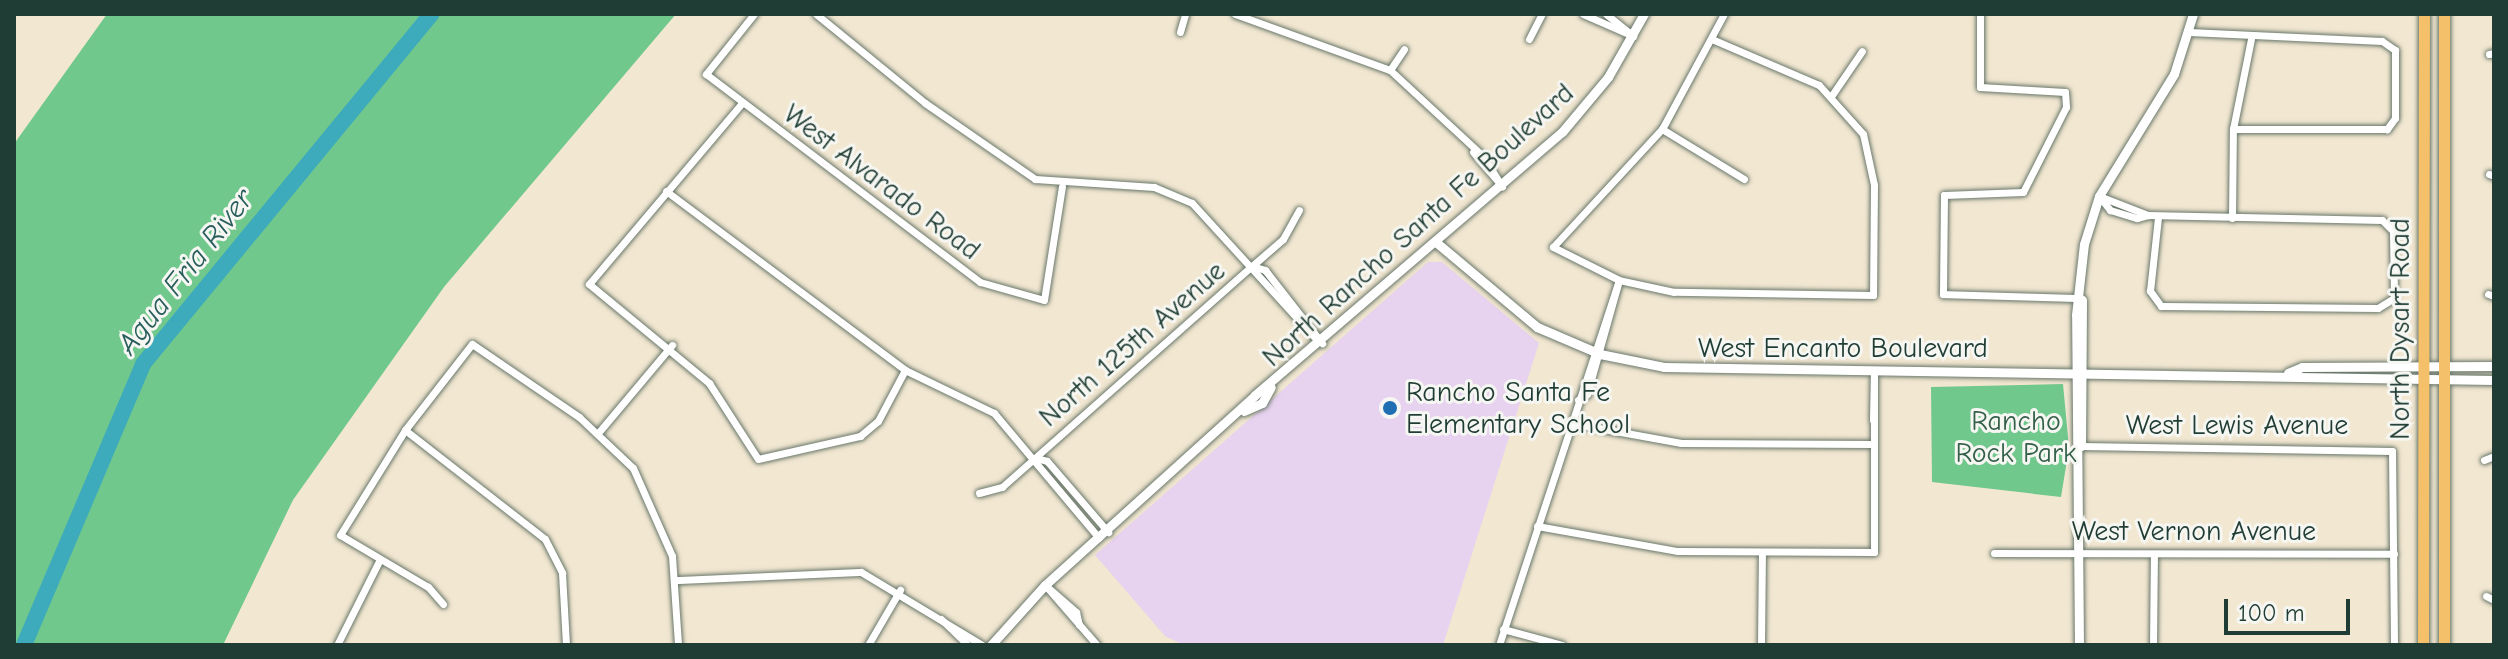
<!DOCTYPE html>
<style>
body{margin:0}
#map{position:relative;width:2508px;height:659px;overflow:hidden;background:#f2e7d1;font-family:"Comic Neue",sans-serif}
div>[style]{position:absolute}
.built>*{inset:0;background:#e7d2ef}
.green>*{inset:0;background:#71c88d}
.river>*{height:16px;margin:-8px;padding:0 8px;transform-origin:8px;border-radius:8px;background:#3dabbb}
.roads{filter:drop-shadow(0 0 2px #69786b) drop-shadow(0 0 2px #69786b)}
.minor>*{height:7px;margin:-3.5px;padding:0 3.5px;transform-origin:3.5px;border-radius:3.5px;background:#fff}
.tertiary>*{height:9px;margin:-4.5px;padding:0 4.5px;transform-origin:4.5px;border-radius:4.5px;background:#fff}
.primary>*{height:11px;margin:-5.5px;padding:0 5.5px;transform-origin:5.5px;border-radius:5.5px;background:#f4c16a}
.dots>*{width:22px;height:22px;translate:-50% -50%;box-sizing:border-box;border:4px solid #f6f6f2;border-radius:50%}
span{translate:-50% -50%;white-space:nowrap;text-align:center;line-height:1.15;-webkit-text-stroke:6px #f6f6f2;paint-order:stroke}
.street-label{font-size:28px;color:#1f3d34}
.poi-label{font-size:28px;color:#1f3d34}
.left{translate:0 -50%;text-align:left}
.park-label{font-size:28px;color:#34604a}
.water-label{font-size:30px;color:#285e5c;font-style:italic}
.frame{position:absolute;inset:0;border:16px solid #1f3d34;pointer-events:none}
.scale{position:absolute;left:2224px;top:599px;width:126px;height:36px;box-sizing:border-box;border:4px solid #1f3d34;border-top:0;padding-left:10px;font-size:24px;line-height:28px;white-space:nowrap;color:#1f3d34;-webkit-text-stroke:6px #f6f6f2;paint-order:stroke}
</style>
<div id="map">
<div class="built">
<div style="clip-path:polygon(1428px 262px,1442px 262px,1539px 343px,1443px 645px,1184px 645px,1165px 636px,1095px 555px)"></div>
</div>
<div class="green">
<div style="clip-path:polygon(107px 14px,676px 14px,444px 287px,293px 500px,223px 645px,14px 645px,14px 144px)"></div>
<div style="clip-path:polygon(2063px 384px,2069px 448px,2061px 497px,1932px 482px,1931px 387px)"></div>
</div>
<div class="river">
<div style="left:24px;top:645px;width:305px;rotate:-67deg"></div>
<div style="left:143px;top:364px;width:454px;rotate:-50.5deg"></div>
</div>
<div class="roads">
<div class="minor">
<div style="left:754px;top:14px;width:77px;rotate:128.7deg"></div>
<div style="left:706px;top:74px;width:344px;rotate:37.2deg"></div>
<div style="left:980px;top:282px;width:66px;rotate:15.7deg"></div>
<div style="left:1044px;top:300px;width:115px;rotate:-81deg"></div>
<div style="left:816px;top:14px;width:141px;rotate:39.2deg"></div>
<div style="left:925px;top:103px;width:134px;rotate:34.6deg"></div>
<div style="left:1035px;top:179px;width:119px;rotate:3.8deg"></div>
<div style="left:1154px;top:187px;width:41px;rotate:22.8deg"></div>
<div style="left:1192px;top:203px;width:188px;rotate:47.6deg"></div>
<div style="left:1235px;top:14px;width:165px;rotate:19.9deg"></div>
<div style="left:1390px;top:70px;width:127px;rotate:42.8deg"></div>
<div style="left:1483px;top:156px;width:36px;rotate:58deg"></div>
<div style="left:1583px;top:14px;width:55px;rotate:23.7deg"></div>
<div style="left:1606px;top:14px;width:33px;rotate:39deg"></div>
<div style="left:1980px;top:14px;width:73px;rotate:90deg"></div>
<div style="left:1980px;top:87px;width:85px;rotate:3.4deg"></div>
<div style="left:2065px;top:92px;width:15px;rotate:86deg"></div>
<div style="left:2066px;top:107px;width:95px;rotate:116.8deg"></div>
<div style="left:2023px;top:192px;width:79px;rotate:177.8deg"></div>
<div style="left:1944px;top:195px;width:99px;rotate:90.6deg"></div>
<div style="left:1943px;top:294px;width:138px;rotate:1.7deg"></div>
<div style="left:1180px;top:32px;width:19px;rotate:-74deg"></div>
<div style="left:2189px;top:32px;width:193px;rotate:2.7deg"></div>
<div style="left:2382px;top:41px;width:16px;rotate:35deg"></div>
<div style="left:2395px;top:50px;width:68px;rotate:90deg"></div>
<div style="left:2395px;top:118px;width:14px;rotate:126deg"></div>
<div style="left:2387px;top:129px;width:154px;rotate:180deg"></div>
<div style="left:1529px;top:39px;width:28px;rotate:-63deg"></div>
<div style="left:1714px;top:40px;width:114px;rotate:23.2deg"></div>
<div style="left:1819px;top:85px;width:66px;rotate:48.1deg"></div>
<div style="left:1863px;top:134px;width:52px;rotate:77.8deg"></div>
<div style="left:1874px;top:185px;width:110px;rotate:90.5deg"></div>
<div style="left:1873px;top:295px;width:199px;rotate:-179.1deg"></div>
<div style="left:1674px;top:292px;width:56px;rotate:-167.7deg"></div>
<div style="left:1619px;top:280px;width:74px;rotate:-153.4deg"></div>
<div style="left:1553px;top:247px;width:161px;rotate:-47.3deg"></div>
<div style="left:1662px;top:129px;width:131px;rotate:-61.7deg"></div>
<div style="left:2489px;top:54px;width:5px;rotate:-11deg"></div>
<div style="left:1390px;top:70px;width:25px;rotate:-56deg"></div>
<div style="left:1832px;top:95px;width:53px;rotate:-55.7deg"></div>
<div style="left:742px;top:103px;width:237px;rotate:130.2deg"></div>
<div style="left:589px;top:284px;width:156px;rotate:39.5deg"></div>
<div style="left:709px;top:383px;width:90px;rotate:57.2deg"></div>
<div style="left:758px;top:459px;width:105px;rotate:-12.7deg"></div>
<div style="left:860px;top:436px;width:23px;rotate:-40deg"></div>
<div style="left:878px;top:421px;width:58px;rotate:-62.1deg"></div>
<div style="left:1662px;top:129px;width:96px;rotate:31.4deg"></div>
<div style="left:1473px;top:152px;width:43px;rotate:49.7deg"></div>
<div style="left:2489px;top:174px;width:5px;rotate:22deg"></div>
<div style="left:666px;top:191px;width:299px;rotate:36.8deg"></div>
<div style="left:905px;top:370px;width:99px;rotate:25.8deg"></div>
<div style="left:994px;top:413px;width:163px;rotate:50deg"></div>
<div style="left:2099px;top:196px;width:18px;rotate:52deg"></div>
<div style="left:2110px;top:210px;width:28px;rotate:17deg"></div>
<div style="left:2137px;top:218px;width:11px;rotate:-15deg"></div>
<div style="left:2148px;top:215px;width:234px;rotate:1.2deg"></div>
<div style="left:2382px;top:220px;width:16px;rotate:45deg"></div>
<div style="left:2393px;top:231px;width:67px;rotate:89.1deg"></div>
<div style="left:2394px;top:298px;width:19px;rotate:148deg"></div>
<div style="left:2378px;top:308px;width:217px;rotate:-179.5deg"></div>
<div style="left:2161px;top:306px;width:19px;rotate:-126deg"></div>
<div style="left:2150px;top:291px;width:74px;rotate:-83.8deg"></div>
<div style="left:2099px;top:196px;width:53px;rotate:21.2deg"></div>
<div style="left:2232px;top:218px;width:89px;rotate:-89.4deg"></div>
<div style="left:2233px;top:129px;width:92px;rotate:-78.7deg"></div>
<div style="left:1252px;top:266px;width:14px;rotate:17deg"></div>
<div style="left:1265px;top:270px;width:93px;rotate:52deg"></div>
<div style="left:2488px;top:294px;width:6px;rotate:18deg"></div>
<div style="left:1578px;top:400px;width:11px;rotate:-34deg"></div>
<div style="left:1587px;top:394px;width:118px;rotate:-74.3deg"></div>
<div style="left:1873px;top:420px;width:50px;rotate:-88.9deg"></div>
<div style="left:1571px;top:423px;width:112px;rotate:10.3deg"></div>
<div style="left:1681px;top:443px;width:192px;rotate:0.3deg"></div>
<div style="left:405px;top:430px;width:177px;rotate:37.9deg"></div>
<div style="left:545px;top:539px;width:38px;rotate:63deg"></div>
<div style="left:562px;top:573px;width:72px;rotate:86.8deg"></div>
<div style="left:598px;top:433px;width:115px;rotate:-49.9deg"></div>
<div style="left:2081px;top:446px;width:311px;rotate:0.9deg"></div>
<div style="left:2392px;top:451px;width:194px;rotate:89.4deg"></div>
<div style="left:1036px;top:458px;width:11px;rotate:15deg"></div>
<div style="left:1047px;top:461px;width:94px;rotate:49.3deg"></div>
<div style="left:2484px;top:460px;width:11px;rotate:-22deg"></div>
<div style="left:979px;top:493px;width:24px;rotate:-15deg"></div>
<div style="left:1002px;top:487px;width:334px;rotate:-41.5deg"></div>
<div style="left:1252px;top:266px;width:41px;rotate:-41.1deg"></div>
<div style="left:1283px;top:239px;width:33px;rotate:-61deg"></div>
<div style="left:1537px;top:526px;width:143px;rotate:10.1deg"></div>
<div style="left:1678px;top:551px;width:196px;rotate:0.3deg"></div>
<div style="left:1874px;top:552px;width:182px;rotate:-90deg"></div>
<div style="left:1994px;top:553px;width:400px;rotate:0.1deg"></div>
<div style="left:677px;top:580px;width:184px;rotate:-2.5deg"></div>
<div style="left:861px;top:572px;width:141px;rotate:31.1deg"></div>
<div style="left:1045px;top:585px;width:79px;rotate:49.1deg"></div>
<div style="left:1046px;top:586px;width:40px;rotate:41deg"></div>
<div style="left:1076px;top:612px;width:13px;rotate:77deg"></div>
<div style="left:2486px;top:596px;width:9px;rotate:27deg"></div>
<div style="left:443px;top:604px;width:23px;rotate:-131deg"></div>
<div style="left:428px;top:587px;width:102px;rotate:-149.4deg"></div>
<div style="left:340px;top:535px;width:123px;rotate:-58.2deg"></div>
<div style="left:405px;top:430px;width:109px;rotate:-52.1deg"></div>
<div style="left:472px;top:344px;width:130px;rotate:34.3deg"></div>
<div style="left:579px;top:417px;width:74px;rotate:43.4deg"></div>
<div style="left:633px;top:468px;width:96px;rotate:66.1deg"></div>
<div style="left:672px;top:556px;width:89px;rotate:86.1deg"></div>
<div style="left:941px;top:619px;width:37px;rotate:44deg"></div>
<div style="left:1503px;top:629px;width:61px;rotate:15.2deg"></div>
<div style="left:337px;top:645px;width:96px;rotate:-63.4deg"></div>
<div style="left:868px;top:645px;width:64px;rotate:-59.8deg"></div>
<div style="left:1499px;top:645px;width:384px;rotate:-71.8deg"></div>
<div style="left:1761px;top:645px;width:92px;rotate:-89.4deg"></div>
<div style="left:2153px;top:645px;width:91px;rotate:-89.4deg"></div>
</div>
<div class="tertiary">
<div style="left:1437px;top:243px;width:131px;rotate:40deg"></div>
<div style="left:1537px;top:327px;width:69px;rotate:23.2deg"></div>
<div style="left:1600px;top:354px;width:65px;rotate:11.5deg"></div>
<div style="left:1664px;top:367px;width:830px;rotate:0.9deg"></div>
<div style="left:2288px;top:373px;width:15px;rotate:-23deg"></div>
<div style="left:2302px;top:367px;width:192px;rotate:-0.3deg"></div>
<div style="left:1244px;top:411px;width:20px;rotate:-24deg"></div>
<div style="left:1262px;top:403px;width:18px;rotate:-61deg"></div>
<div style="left:2081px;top:446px;width:146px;rotate:-89.6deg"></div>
<div style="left:991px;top:645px;width:81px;rotate:-48deg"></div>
<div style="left:1045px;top:585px;width:283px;rotate:-42.1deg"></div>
<div style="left:1255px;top:395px;width:404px;rotate:-40.6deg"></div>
<div style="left:1562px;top:132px;width:72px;rotate:-50.1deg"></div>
<div style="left:1608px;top:77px;width:73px;rotate:-60.3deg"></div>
<div style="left:2079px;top:645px;width:330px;rotate:-90.5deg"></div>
<div style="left:2076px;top:315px;width:71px;rotate:-83.6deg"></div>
<div style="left:2084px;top:244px;width:50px;rotate:-72.6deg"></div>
<div style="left:2099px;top:196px;width:143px;rotate:-58.4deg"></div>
<div style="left:2174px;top:74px;width:63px;rotate:-72.4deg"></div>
</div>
<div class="primary">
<div style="left:2423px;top:645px;width:631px;rotate:-89.91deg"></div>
<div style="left:2444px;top:645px;width:631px;rotate:-90deg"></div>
</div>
</div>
<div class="dots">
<div style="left:1390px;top:408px;background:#1f6fb2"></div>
</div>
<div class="street-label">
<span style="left:882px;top:182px;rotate:37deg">West Alvarado Road</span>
<span style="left:1418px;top:225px;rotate:-42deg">North Rancho Santa Fe Boulevard</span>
<span style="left:2400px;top:329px;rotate:-90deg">North Dysart Road</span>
<span style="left:1132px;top:344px;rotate:-41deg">North 125th Avenue</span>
<span style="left:1843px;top:348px">West Encanto Boulevard</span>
<span style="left:2237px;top:425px">West Lewis Avenue</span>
<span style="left:2194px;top:531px">West Vernon Avenue</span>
</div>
<div class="poi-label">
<span class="left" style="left:1406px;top:408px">Rancho Santa Fe<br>Elementary School</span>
</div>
<div class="park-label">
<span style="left:2016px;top:437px">Rancho<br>Rock Park</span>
</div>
<div class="water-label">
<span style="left:186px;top:272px;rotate:-52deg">Agua Fria River</span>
</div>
<div class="frame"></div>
<div class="scale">100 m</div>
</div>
